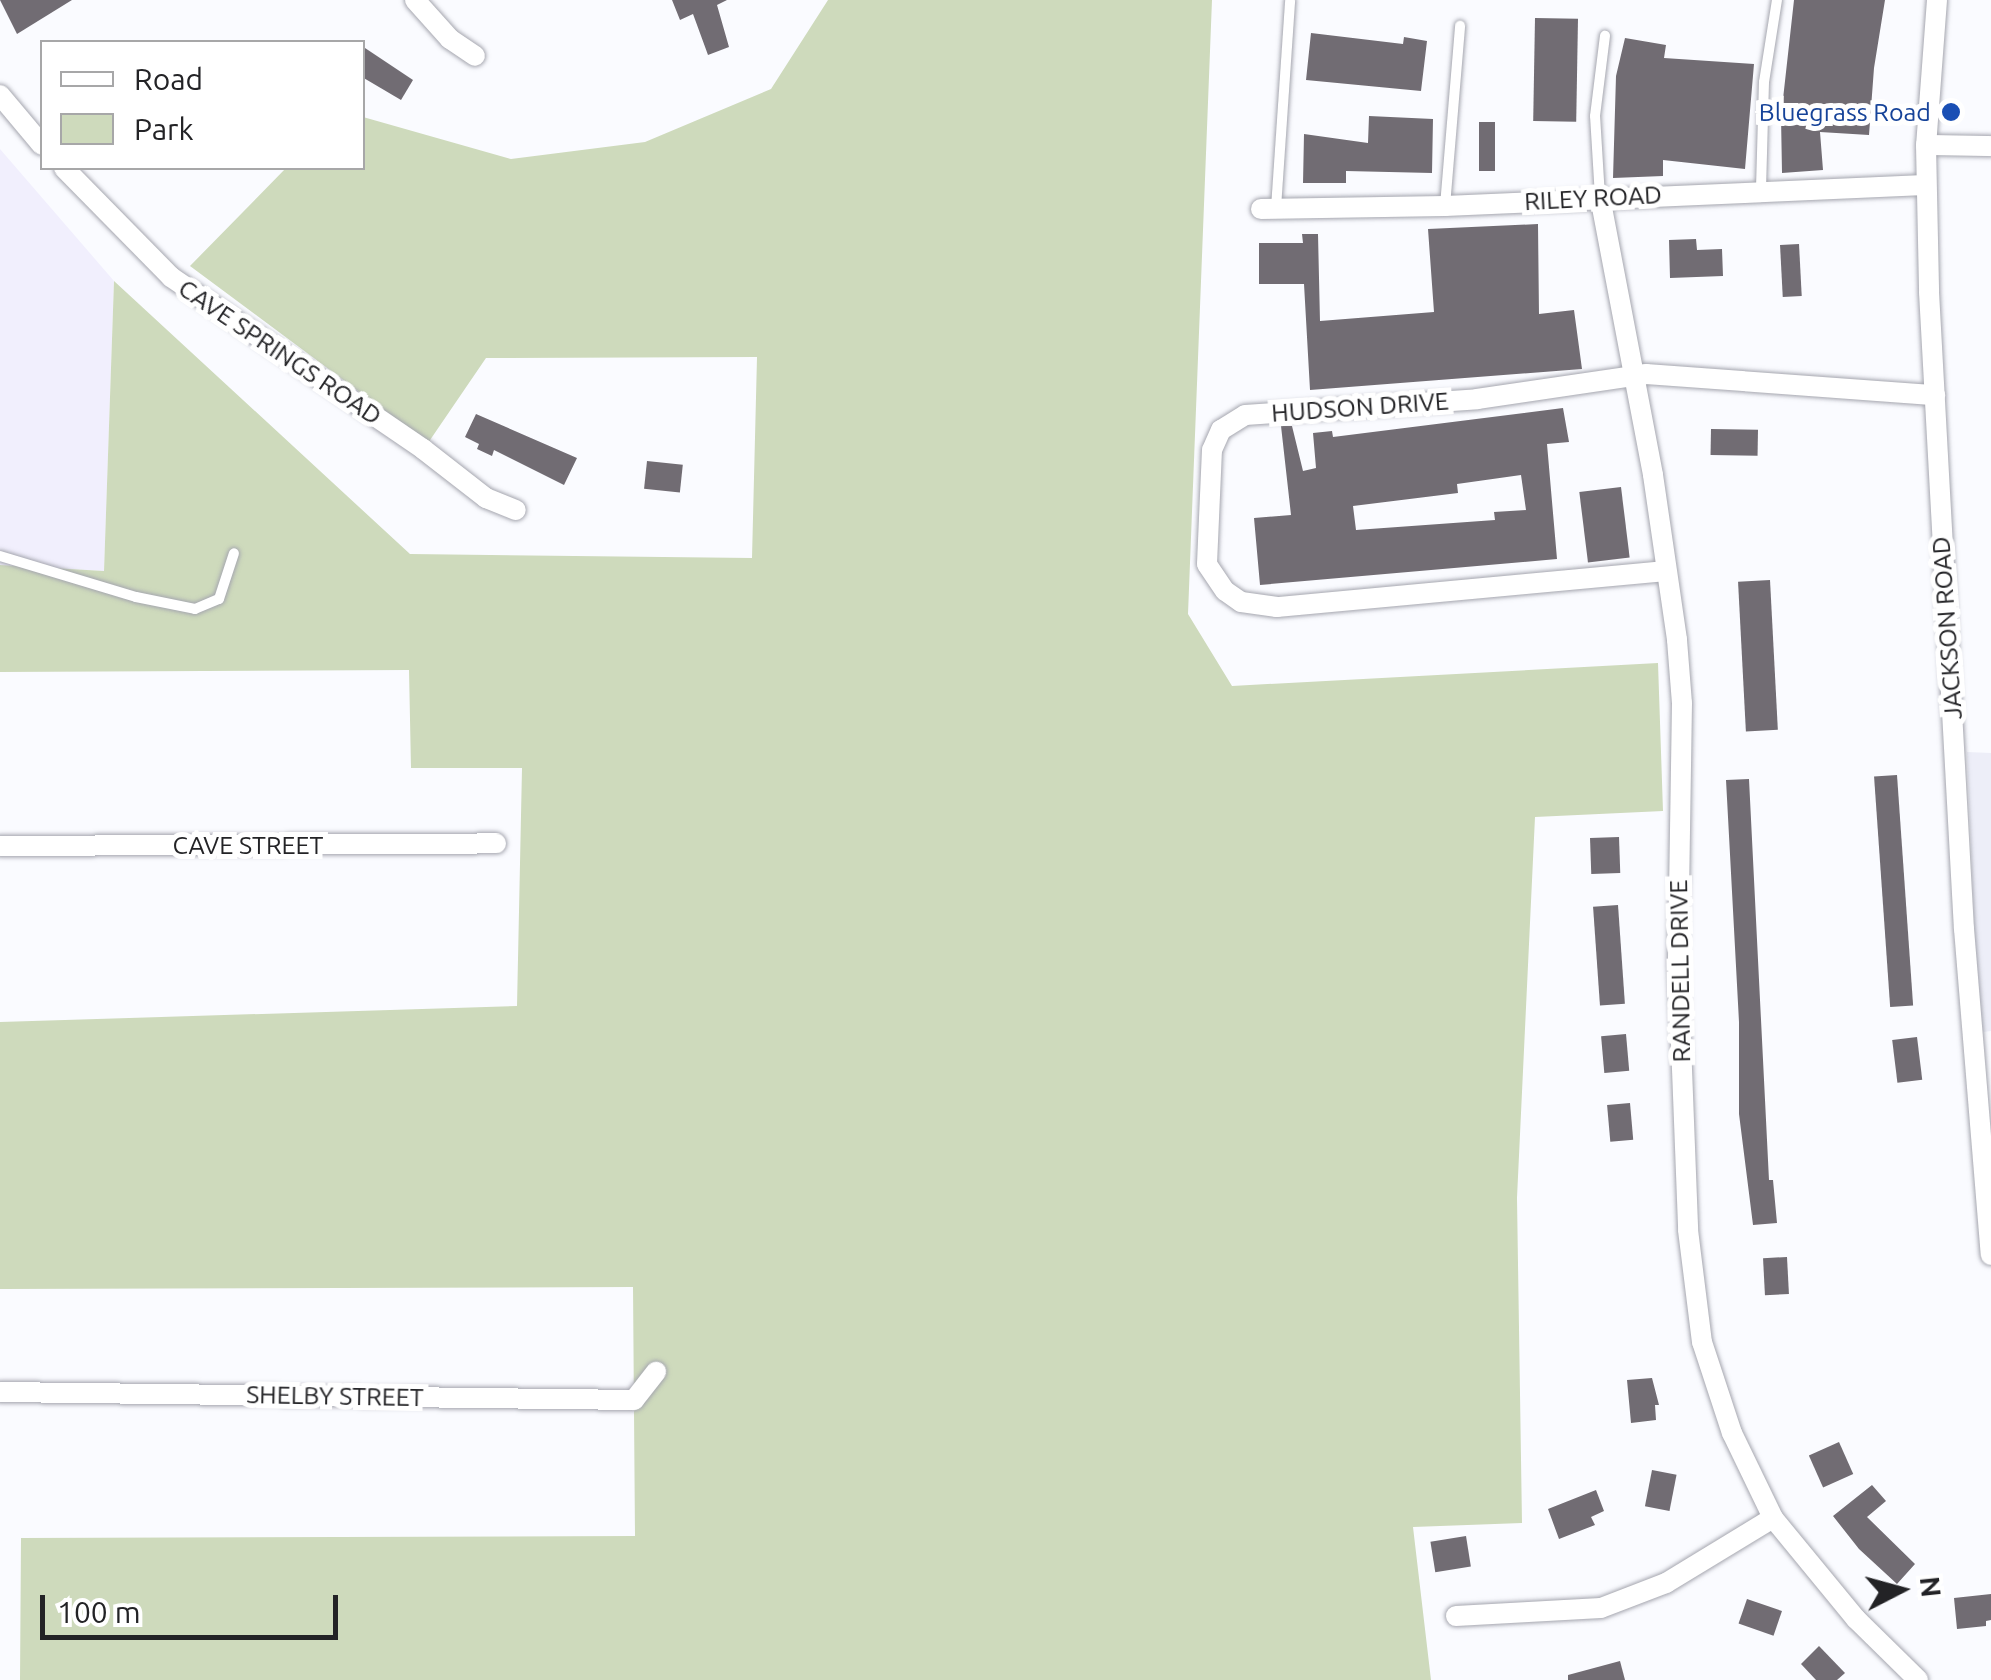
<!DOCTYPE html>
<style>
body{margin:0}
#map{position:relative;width:1991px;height:1680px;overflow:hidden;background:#fafbff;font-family:Ubuntu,sans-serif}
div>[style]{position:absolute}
.commercial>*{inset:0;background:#f1effd}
.built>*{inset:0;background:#edeef8}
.green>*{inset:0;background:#cedabc}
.building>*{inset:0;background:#716c73;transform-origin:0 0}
.roads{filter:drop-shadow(0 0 2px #a5a6af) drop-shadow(0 0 2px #a5a6af)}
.service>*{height:10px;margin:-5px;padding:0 5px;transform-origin:5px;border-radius:5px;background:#fff}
.minor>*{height:20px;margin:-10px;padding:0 10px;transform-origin:10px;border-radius:10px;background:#fff}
.dots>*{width:28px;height:28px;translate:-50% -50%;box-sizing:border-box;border:5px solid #fff;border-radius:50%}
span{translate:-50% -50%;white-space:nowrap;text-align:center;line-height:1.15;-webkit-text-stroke:10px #fff;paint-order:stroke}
.transit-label{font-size:25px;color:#164399}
.right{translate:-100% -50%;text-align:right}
.street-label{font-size:25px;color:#232326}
.legend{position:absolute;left:40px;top:40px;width:325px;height:130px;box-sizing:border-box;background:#fff;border:2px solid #a7a7a8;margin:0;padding:12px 18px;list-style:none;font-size:30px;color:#232326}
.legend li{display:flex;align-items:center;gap:20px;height:50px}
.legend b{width:50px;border:2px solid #a7a7a8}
.north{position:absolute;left:1851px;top:1540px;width:100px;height:100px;-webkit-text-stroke:8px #fff;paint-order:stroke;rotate:84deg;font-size:28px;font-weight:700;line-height:40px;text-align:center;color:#232326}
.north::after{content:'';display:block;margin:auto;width:35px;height:45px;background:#232326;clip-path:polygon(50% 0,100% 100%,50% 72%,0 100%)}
.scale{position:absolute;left:40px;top:1595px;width:298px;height:45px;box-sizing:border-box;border:5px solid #232326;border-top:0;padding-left:12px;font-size:30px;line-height:35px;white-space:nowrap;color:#232326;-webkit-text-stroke:8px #fff;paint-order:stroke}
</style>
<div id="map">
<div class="commercial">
<div style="clip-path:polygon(0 149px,114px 281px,104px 571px,0 565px)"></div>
</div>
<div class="built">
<div style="clip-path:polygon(1967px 752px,1991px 753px,1991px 1031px,1983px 1032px,1976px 964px)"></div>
</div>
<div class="green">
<div style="clip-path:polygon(828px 0,1212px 0,1188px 614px,1232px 686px,1658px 663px,1663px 811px,1535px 817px,1517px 1198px,1522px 1523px,1413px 1527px,1431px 1680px,20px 1680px,21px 1538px,635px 1536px,633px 1287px,0 1289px,0 1022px,517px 1006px,522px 768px,411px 768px,409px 670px,0 672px,0 565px,104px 571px,114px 281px,410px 554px,752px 558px,757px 357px,486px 358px,428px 443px,190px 266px,286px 168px,362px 168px,363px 117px,511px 159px,645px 142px,771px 89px)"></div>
</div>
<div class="building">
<div style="clip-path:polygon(0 0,72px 0,17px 34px)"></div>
<div style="clip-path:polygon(672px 0,727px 0,717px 5px,729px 47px,708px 55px,693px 14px,680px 20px)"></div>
<div style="clip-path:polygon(1794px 0,1885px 0,1874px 68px,1869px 135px,1820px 132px,1823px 170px,1782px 173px,1781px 117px)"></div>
<div style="left:1535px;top:18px;width:43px;height:103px;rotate:1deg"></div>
<div style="clip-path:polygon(1311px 33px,1403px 44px,1404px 37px,1427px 41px,1421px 91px,1306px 80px)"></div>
<div style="clip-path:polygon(1625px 38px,1666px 45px,1664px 58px,1754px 64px,1745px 169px,1663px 160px,1663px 176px,1613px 178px,1616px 76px)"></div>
<div style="clip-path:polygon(362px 46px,413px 80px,401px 100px,362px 77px)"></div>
<div style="clip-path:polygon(1369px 116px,1433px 119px,1432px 173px,1346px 171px,1346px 183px,1303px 183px,1304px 134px,1368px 143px)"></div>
<div style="left:1479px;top:122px;width:16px;height:49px"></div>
<div style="clip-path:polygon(1538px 224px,1539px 314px,1574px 310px,1582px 369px,1310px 390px,1304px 284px,1259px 284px,1259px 243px,1303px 243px,1302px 234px,1318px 234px,1320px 321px,1434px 312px,1428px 229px)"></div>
<div style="clip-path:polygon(1696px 239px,1697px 250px,1722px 249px,1723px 276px,1670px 278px,1669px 240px)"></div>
<div style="left:1799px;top:244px;width:52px;height:19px;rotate:87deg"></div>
<div style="clip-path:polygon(evenodd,1563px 408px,1569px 442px,1547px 444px,1557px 559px,1260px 585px,1254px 518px,1291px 515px,1281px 426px,1292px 426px,1303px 471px,1316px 468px,1313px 433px,1332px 431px,1333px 437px,1563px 408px,1521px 475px,1526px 510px,1494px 512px,1495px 520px,1356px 530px,1353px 506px,1458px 493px,1457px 484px,1521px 475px)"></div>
<div style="clip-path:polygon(476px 414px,577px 458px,564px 485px,494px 450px,492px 456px,477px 449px,479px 444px,465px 437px)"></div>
<div style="left:1711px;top:429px;width:47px;height:26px;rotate:1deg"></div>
<div style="left:647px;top:461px;width:36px;height:28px;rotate:6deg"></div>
<div style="left:1621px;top:487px;width:71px;height:42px;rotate:83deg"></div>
<div style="left:1770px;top:580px;width:150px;height:32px;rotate:87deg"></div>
<div style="left:1897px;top:775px;width:231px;height:23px;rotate:86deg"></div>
<div style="clip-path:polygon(1749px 779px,1769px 1180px,1773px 1180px,1777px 1223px,1753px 1225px,1739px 1114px,1739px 1022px,1726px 780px)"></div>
<div style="left:1619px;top:837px;width:36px;height:29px;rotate:88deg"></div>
<div style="left:1618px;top:905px;width:99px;height:25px;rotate:86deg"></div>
<div style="left:1626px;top:1034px;width:37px;height:25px;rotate:85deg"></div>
<div style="left:1917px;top:1037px;width:43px;height:25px;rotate:83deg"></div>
<div style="left:1630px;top:1103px;width:37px;height:23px;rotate:85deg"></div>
<div style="left:1787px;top:1257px;width:37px;height:24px;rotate:87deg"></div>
<div style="clip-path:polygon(1652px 1378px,1659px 1405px,1655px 1405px,1656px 1420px,1631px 1423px,1627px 1380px)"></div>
<div style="left:1839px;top:1442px;width:35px;height:33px;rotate:66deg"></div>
<div style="left:1652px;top:1470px;width:25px;height:37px;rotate:11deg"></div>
<div style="clip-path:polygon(1872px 1485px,1886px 1501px,1867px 1517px,1915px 1564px,1897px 1584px,1859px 1549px,1833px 1516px)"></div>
<div style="clip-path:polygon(1596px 1490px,1604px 1511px,1591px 1517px,1595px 1525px,1559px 1539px,1548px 1509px)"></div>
<div style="left:1466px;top:1536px;width:31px;height:36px;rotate:81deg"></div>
<div style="clip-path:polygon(1991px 1594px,1991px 1620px,1986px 1621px,1986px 1626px,1957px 1629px,1954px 1598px)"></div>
<div style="left:1747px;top:1599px;width:37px;height:26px;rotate:19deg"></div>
<div style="clip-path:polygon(1819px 1646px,1845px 1673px,1837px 1680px,1816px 1680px,1801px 1664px)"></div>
<div style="clip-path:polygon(1620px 1661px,1625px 1680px,1568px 1680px,1568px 1675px)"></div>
</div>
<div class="roads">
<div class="service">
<div style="left:1761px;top:189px;width:107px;rotate:-88.4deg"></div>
<div style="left:1764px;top:82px;width:83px;rotate:-81deg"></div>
<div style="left:1600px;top:197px;width:81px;rotate:-93.5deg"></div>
<div style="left:1595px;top:116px;width:81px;rotate:-82.9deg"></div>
<div style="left:1445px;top:206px;width:181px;rotate:-85.2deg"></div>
<div style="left:1276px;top:208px;width:208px;rotate:-86.1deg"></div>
<div style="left:0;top:556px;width:142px;rotate:16.8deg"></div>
<div style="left:136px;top:597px;width:60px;rotate:11.5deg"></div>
<div style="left:195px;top:609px;width:26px;rotate:-23deg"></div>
<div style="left:219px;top:599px;width:48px;rotate:-71.9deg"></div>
</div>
<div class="minor">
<div style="left:415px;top:0;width:52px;rotate:48.1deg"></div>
<div style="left:450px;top:39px;width:30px;rotate:34deg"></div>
<div style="left:1937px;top:0;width:145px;rotate:94.3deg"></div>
<div style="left:1926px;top:145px;width:147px;rotate:88.8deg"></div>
<div style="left:1929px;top:292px;width:638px;rotate:86.86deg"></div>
<div style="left:1964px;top:929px;width:327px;rotate:85.3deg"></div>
<div style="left:0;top:95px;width:65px;rotate:50deg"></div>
<div style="left:1926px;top:145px;width:65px;rotate:0.9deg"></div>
<div style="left:64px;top:168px;width:153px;rotate:45.5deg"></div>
<div style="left:171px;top:277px;width:305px;rotate:34.3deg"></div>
<div style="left:423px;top:449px;width:80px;rotate:37.9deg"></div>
<div style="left:486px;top:498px;width:32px;rotate:22deg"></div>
<div style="left:1600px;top:197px;width:283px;rotate:79.2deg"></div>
<div style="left:1653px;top:475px;width:167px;rotate:81.7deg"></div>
<div style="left:1677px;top:640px;width:63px;rotate:85.5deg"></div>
<div style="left:1682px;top:703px;width:262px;rotate:90.9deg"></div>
<div style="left:1678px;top:965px;width:265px;rotate:87.8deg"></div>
<div style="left:1688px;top:1230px;width:113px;rotate:82.9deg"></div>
<div style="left:1702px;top:1342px;width:96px;rotate:71.8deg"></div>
<div style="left:1732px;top:1433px;width:94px;rotate:64.2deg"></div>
<div style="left:1773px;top:1518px;width:131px;rotate:50.6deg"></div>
<div style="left:1856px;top:1619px;width:87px;rotate:44.5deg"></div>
<div style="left:1261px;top:209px;width:184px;rotate:-0.9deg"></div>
<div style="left:1445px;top:206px;width:480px;rotate:-2.5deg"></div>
<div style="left:1666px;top:571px;width:391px;rotate:174.7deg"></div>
<div style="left:1277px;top:607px;width:36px;rotate:-172deg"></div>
<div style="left:1241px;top:602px;width:19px;rotate:-145deg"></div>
<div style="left:1225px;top:591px;width:32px;rotate:-124deg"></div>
<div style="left:1207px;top:564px;width:114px;rotate:-87.5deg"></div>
<div style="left:1212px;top:450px;width:22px;rotate:-66deg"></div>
<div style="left:1221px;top:430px;width:28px;rotate:-32deg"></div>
<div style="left:1245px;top:415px;width:233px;rotate:-3.9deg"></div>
<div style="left:1477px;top:399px;width:171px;rotate:-8.4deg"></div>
<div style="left:1646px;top:374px;width:290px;rotate:4.2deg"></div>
<div style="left:0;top:846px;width:496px;rotate:-0.3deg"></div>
<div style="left:0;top:1392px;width:634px;rotate:0.72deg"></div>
<div style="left:634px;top:1400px;width:36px;rotate:-52deg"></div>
<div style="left:1456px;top:1616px;width:145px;rotate:-3.2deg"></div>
<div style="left:1601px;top:1608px;width:70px;rotate:-21deg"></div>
<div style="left:1666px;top:1583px;width:125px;rotate:-31.3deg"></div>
</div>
</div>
<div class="dots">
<div style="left:1951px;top:112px;background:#1a4fb4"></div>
</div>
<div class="transit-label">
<span class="right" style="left:1931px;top:112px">Bluegrass Road</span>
</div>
<div class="street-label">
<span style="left:1593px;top:198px;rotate:-3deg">RILEY ROAD</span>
<span style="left:280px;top:352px;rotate:34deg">CAVE SPRINGS ROAD</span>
<span style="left:1360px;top:407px;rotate:-4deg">HUDSON DRIVE</span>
<span style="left:1947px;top:628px;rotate:-94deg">JACKSON ROAD</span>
<span style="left:248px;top:845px">CAVE STREET</span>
<span style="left:1680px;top:971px;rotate:-91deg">RANDELL DRIVE</span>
<span style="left:335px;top:1396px;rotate:1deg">SHELBY STREET</span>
</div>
<ul class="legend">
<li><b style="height:12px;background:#fff"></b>Road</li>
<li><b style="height:28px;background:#cedabc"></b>Park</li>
</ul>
<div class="north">N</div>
<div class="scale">100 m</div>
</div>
